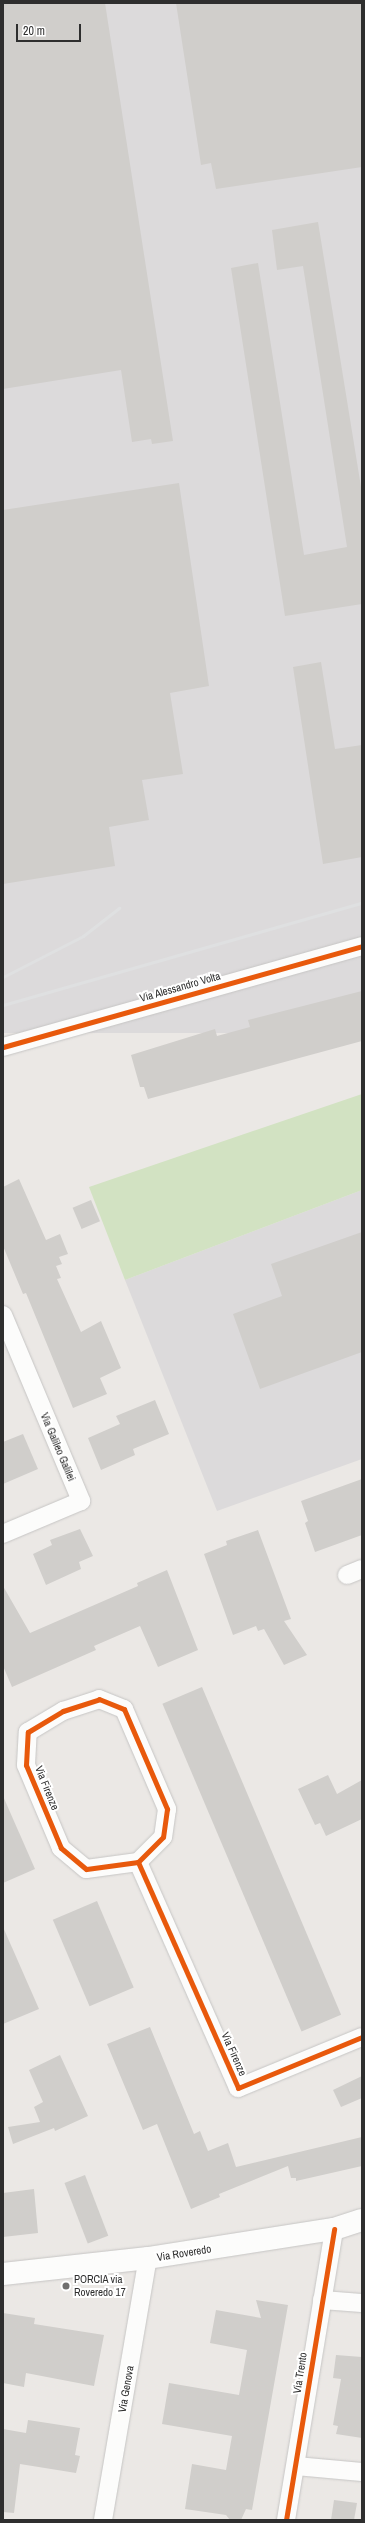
<!DOCTYPE html>
<style>
body{margin:0}
#map{position:relative;width:365px;height:2523px;overflow:hidden;background:#ebe8e5;font-family:"Archivo Narrow",sans-serif}
div>[style]{position:absolute}
.industrial>*{inset:0;background:#dcdadb;transform-origin:0 0}
.green>*{inset:0;background:#d2e2c2}
.building>*{inset:0;background:#d0cecb;transform-origin:0 0}
.roads{filter:drop-shadow(0 0 1px #c6c5c4) drop-shadow(0 0 1px #c6c5c4)}
.street>*{height:18px;margin:-9px;padding:0 9px;transform-origin:9px;border-radius:9px;background:#fcfcfb}
.secondary>*{height:22px;margin:-11px;padding:0 11px;transform-origin:11px;border-radius:11px;background:#fcfcfb}
.rail>*{height:3px;margin:-1.5px;padding:0 1.5px;transform-origin:1.5px;border-radius:1.5px;background:#dfe0e1}
.cycleway>*{height:5px;margin:-2.5px;padding:0 2.5px;transform-origin:2.5px;border-radius:2.5px;background:#e8590c}
.dots>*{width:11px;height:11px;translate:-50% -50%;box-sizing:border-box;border:2px solid #fff;border-radius:50%}
span{translate:-50% -50%;white-space:nowrap;text-align:center;line-height:1.15;-webkit-text-stroke:4px #fff;paint-order:stroke}
.street-label{font-size:11px;color:#2e2e2e}
.poi-label{font-size:11px;color:#2e2e2e}
.left{translate:0 -50%;text-align:left}
.frame{position:absolute;inset:0;border:4px solid #2e2e2e;pointer-events:none}
.scale{position:absolute;left:16px;top:24px;width:65px;height:18px;box-sizing:border-box;border:2px solid #2e2e2e;border-top:0;padding-left:5px;font-size:12px;line-height:14px;white-space:nowrap;color:#2e2e2e;-webkit-text-stroke:3px #fff;paint-order:stroke}
</style>
<div id="map">
<div class="industrial">
<div style="left:3px;top:3px;width:359px;height:1030px"></div>
<div style="clip-path:polygon(362px 1190px,362px 1459px,217px 1511px,125px 1280px)"></div>
</div>
<div class="green">
<div style="clip-path:polygon(362px 1094px,362px 1190px,125px 1280px,89px 1187px)"></div>
</div>
<div class="building">
<div style="clip-path:polygon(3px 3px,105px 3px,173px 441px,152px 444px,151px 439px,132px 442px,121px 370px,3px 389px)"></div>
<div style="clip-path:polygon(176px 3px,362px 3px,362px 167px,216px 189px,211px 163px,201px 165px)"></div>
<div style="clip-path:polygon(318px 222px,362px 493px,362px 604px,285px 616px,231px 268px,258px 263px,304px 555px,347px 547px,303px 266px,277px 270px,272px 230px)"></div>
<div style="clip-path:polygon(179px 483px,209px 686px,170px 693px,183px 774px,142px 780px,149px 820px,109px 827px,115px 866px,3px 884px,3px 510px)"></div>
<div style="clip-path:polygon(321px 662px,335px 749px,362px 745px,362px 857px,323px 864px,293px 667px)"></div>
<div style="clip-path:polygon(362px 991px,362px 1041px,148px 1099px,144px 1087px,140px 1087px,131px 1055px,215px 1029px,217px 1036px,250px 1027px,248px 1020px)"></div>
<div style="clip-path:polygon(19px 1179px,46px 1240px,60px 1234px,68px 1254px,59px 1257px,62px 1264px,56px 1266px,61px 1278px,57px 1279px,81px 1332px,101px 1321px,121px 1368px,100px 1378px,107px 1394px,73px 1408px,26px 1293px,23px 1294px,3px 1246px,3px 1187px)"></div>
<div style="left:91px;top:1200px;width:23px;height:20px;rotate:67deg"></div>
<div style="clip-path:polygon(362px 1232px,362px 1352px,260px 1389px,233px 1314px,282px 1296px,271px 1264px)"></div>
<div style="clip-path:polygon(155px 1400px,169px 1434px,133px 1449px,135px 1455px,101px 1470px,88px 1438px,120px 1424px,116px 1416px)"></div>
<div style="clip-path:polygon(23px 1434px,38px 1469px,3px 1484px,3px 1442px)"></div>
<div style="clip-path:polygon(362px 1479px,362px 1535px,315px 1552px,305px 1523px,308px 1521px,301px 1501px)"></div>
<div style="clip-path:polygon(80px 1529px,93px 1556px,79px 1562px,81px 1569px,46px 1585px,33px 1554px,52px 1545px,50px 1540px)"></div>
<div style="clip-path:polygon(258px 1530px,291px 1619px,284px 1621px,307px 1655px,284px 1665px,264px 1629px,258px 1631px,256px 1626px,233px 1635px,204px 1554px,227px 1545px,226px 1541px)"></div>
<div style="clip-path:polygon(167px 1570px,198px 1650px,158px 1667px,140px 1626px,94px 1646px,96px 1650px,12px 1687px,3px 1666px,3px 1586px,30px 1633px,138px 1586px,137px 1583px)"></div>
<div style="left:202px;top:1687px;width:356px;height:43px;rotate:67deg"></div>
<div style="clip-path:polygon(328px 1775px,337px 1794px,362px 1780px,362px 1819px,326px 1836px,320px 1823px,315px 1825px,298px 1789px)"></div>
<div style="clip-path:polygon(3px 1796px,35px 1869px,3px 1883px)"></div>
<div style="left:97px;top:1901px;width:94px;height:48px;rotate:67deg"></div>
<div style="clip-path:polygon(3px 1927px,39px 2009px,3px 2024px)"></div>
<div style="clip-path:polygon(150px 2027px,194px 2134px,200px 2131px,208px 2151px,228px 2143px,236px 2167px,362px 2137px,362px 2166px,296px 2181px,296px 2178px,291px 2178px,288px 2166px,219px 2194px,220px 2197px,191px 2209px,157px 2124px,143px 2130px,107px 2044px)"></div>
<div style="clip-path:polygon(60px 2055px,88px 2116px,55px 2131px,54px 2128px,13px 2144px,8px 2127px,40px 2122px,34px 2107px,43px 2102px,29px 2070px)"></div>
<div style="clip-path:polygon(362px 2076px,362px 2098px,341px 2107px,333px 2090px)"></div>
<div style="left:85px;top:2175px;width:65px;height:22px;rotate:69deg"></div>
<div style="clip-path:polygon(34px 2189px,38px 2233px,3px 2237px,3px 2193px)"></div>
<div style="clip-path:polygon(256px 2300px,288px 2305px,252px 2510px,246px 2509px,241px 2520px,230px 2520px,226px 2515px,185px 2509px,192px 2464px,226px 2470px,232px 2436px,162px 2424px,169px 2383px,239px 2395px,247px 2350px,210px 2343px,216px 2310px,261px 2318px)"></div>
<div style="clip-path:polygon(3px 2313px,35px 2318px,34px 2324px,104px 2335px,94px 2386px,26px 2373px,24px 2387px,3px 2383px)"></div>
<div style="clip-path:polygon(336px 2355px,362px 2357px,362px 2438px,336px 2434px,338px 2426px,333px 2425px,341px 2379px,333px 2378px)"></div>
<div style="clip-path:polygon(28px 2420px,80px 2428px,75px 2455px,80px 2456px,76px 2473px,20px 2464px,14px 2513px,3px 2512px,3px 2429px,26px 2433px)"></div>
<div style="clip-path:polygon(334px 2500px,357px 2503px,354px 2520px,331px 2520px)"></div>
</div>
<div class="roads">
<div class="street">
<div style="left:3px;top:1047px;width:373px;rotate:-15.7deg"></div>
<div style="left:3px;top:1315px;width:202px;rotate:67.2deg"></div>
<div style="left:81px;top:1501px;width:85px;rotate:157.1deg"></div>
<div style="left:347px;top:1575px;width:16px;rotate:-22deg"></div>
<div style="left:99px;top:1699px;width:27px;rotate:22deg"></div>
<div style="left:124px;top:1709px;width:109px;rotate:66.7deg"></div>
<div style="left:167px;top:1809px;width:28px;rotate:98deg"></div>
<div style="left:163px;top:1837px;width:35px;rotate:135deg"></div>
<div style="left:138px;top:1862px;width:52px;rotate:172.3deg"></div>
<div style="left:86px;top:1869px;width:33px;rotate:-140deg"></div>
<div style="left:61px;top:1848px;width:90px;rotate:-112.9deg"></div>
<div style="left:26px;top:1765px;width:33px;rotate:-87deg"></div>
<div style="left:28px;top:1732px;width:41px;rotate:-31deg"></div>
<div style="left:63px;top:1711px;width:38px;rotate:-18deg"></div>
<div style="left:138px;top:1862px;width:247px;rotate:66.1deg"></div>
<div style="left:238px;top:2088px;width:134px;rotate:-22.4deg"></div>
<div style="left:322px;top:2300px;width:40px;rotate:4.3deg"></div>
<div style="left:296px;top:2466px;width:66px;rotate:5.2deg"></div>
<div style="left:103px;top:2520px;width:266px;rotate:-80.3deg"></div>
<div style="left:286px;top:2520px;width:295px;rotate:-80.6deg"></div>
</div>
<div class="secondary">
<div style="left:3px;top:2274px;width:146px;rotate:-6.3deg"></div>
<div style="left:148px;top:2258px;width:188px;rotate:-8.9deg"></div>
<div style="left:334px;top:2229px;width:29px;rotate:-18deg"></div>
</div>
</div>
<div class="rail">
<div style="left:3px;top:977px;width:90px;rotate:-27.1deg"></div>
<div style="left:83px;top:936px;width:46px;rotate:-37.9deg"></div>
<div style="left:3px;top:1005px;width:373px;rotate:-15.9deg"></div>
</div>
<div class="cycleway">
<div style="left:3px;top:1047px;width:373px;rotate:-15.7deg"></div>
<div style="left:99px;top:1699px;width:27px;rotate:22deg"></div>
<div style="left:124px;top:1709px;width:109px;rotate:66.7deg"></div>
<div style="left:167px;top:1809px;width:28px;rotate:98deg"></div>
<div style="left:163px;top:1837px;width:35px;rotate:135deg"></div>
<div style="left:138px;top:1862px;width:52px;rotate:172.3deg"></div>
<div style="left:86px;top:1869px;width:33px;rotate:-140deg"></div>
<div style="left:61px;top:1848px;width:90px;rotate:-112.9deg"></div>
<div style="left:26px;top:1765px;width:33px;rotate:-87deg"></div>
<div style="left:28px;top:1732px;width:41px;rotate:-31deg"></div>
<div style="left:63px;top:1711px;width:38px;rotate:-18deg"></div>
<div style="left:138px;top:1862px;width:247px;rotate:66.1deg"></div>
<div style="left:238px;top:2088px;width:134px;rotate:-22.4deg"></div>
<div style="left:286px;top:2520px;width:295px;rotate:-80.6deg"></div>
</div>
<div class="dots">
<div style="left:66px;top:2286px;background:#706f6e"></div>
</div>
<div class="street-label">
<span style="left:180px;top:987px;rotate:-16deg">Via Alessandro Volta</span>
<span style="left:58px;top:1447px;rotate:67deg">Via Galileo Galilei</span>
<span style="left:47px;top:1788px;rotate:68deg">Via Firenze</span>
<span style="left:234px;top:2054px;rotate:66deg">Via Firenze</span>
<span style="left:184px;top:2253px;rotate:-9deg">Via Roveredo</span>
<span style="left:300px;top:2373px;rotate:-81deg">Via Trento</span>
<span style="left:126px;top:2389px;rotate:-80deg">Via Genova</span>
</div>
<div class="poi-label">
<span class="left" style="left:74px;top:2286px">PORCIA via<br>Roveredo 17</span>
</div>
<div class="frame"></div>
<div class="scale">20 m</div>
</div>
